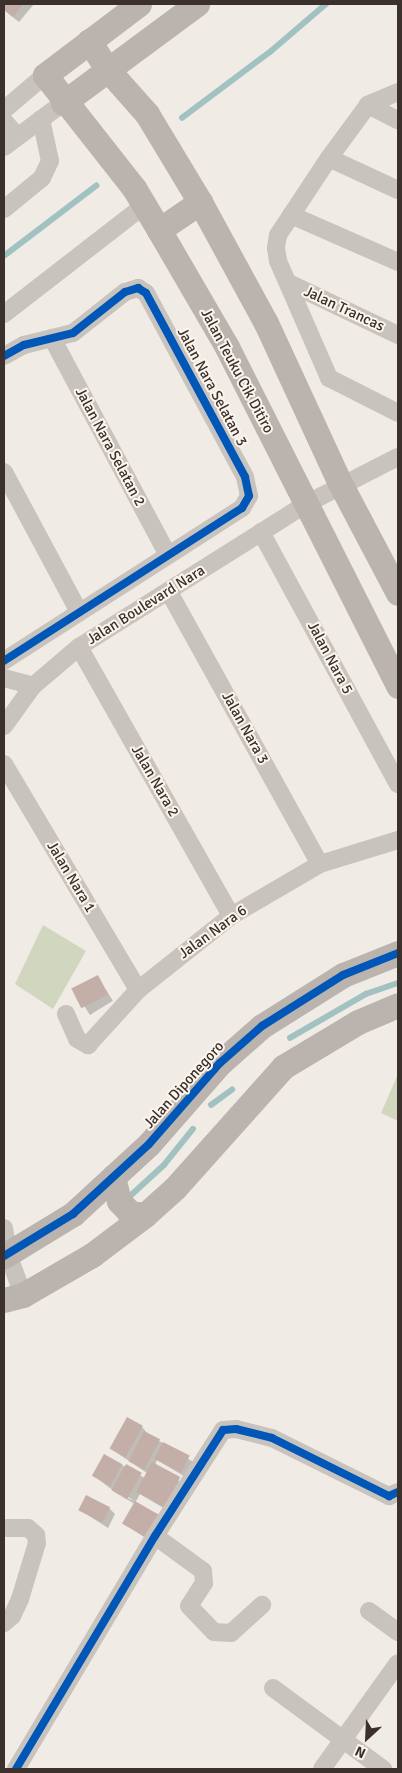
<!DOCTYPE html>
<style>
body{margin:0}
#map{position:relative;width:402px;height:1773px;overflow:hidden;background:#f0ebe5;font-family:Signika,sans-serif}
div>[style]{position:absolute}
.green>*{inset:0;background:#d1d6bf}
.shadow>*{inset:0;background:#0003;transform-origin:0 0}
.stream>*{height:5.5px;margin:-2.75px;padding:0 2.75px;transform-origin:2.75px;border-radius:2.75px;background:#a1c2c1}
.building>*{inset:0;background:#c3afa7;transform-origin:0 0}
.street>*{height:18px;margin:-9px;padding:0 9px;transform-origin:9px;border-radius:9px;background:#c9c3be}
.secondary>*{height:25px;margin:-12.5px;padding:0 12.5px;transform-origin:12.5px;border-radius:12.5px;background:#bab3ae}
.cycleway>*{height:8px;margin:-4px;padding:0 4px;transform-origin:4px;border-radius:4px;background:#0057b8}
span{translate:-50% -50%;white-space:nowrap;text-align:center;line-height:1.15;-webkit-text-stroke:4px #fbf5ee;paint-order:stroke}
.street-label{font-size:15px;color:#3b302b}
.frame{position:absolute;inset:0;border:5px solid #3b302b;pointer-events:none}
.north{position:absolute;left:342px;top:1713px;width:50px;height:50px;-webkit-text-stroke:4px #fbf5ee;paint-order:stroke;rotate:205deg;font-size:14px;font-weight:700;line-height:20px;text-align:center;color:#3b302b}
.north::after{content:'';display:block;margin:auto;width:18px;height:22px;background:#3b302b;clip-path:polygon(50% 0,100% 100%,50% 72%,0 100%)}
</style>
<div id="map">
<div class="green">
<div style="clip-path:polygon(43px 925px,86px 951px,53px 1009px,15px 984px)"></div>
<div style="clip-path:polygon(398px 1074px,398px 1121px,381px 1113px)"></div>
</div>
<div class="shadow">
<div style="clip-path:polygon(4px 4px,34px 4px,19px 22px,4px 10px)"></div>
<div style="left:98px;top:977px;width:28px;height:27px;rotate:58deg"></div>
<div style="clip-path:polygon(142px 1427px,148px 1434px,195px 1463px,187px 1478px,157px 1460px,155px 1465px,185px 1485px,170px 1512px,140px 1494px,135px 1503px,155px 1544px,124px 1524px,135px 1504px,119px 1495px,135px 1501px,119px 1492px,119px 1495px,94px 1476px,122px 1465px,145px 1478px,147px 1473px,111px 1449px)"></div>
<div style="clip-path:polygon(109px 1508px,115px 1514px,108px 1528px,80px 1510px)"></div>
</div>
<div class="stream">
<div style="left:182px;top:118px;width:110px;rotate:-36.9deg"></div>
<div style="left:270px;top:52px;width:74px;rotate:-40.6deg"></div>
<div style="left:4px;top:256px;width:116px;rotate:-37.3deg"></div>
<div style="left:290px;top:1038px;width:88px;rotate:-30.1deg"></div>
<div style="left:366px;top:994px;width:34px;rotate:-19deg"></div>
<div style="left:211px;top:1105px;width:26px;rotate:-36deg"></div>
<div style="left:128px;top:1198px;width:49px;rotate:-42.5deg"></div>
<div style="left:164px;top:1165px;width:46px;rotate:-51.1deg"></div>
</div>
<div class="building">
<div style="clip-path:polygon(4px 4px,23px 4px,13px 17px,4px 10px)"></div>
<div style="left:98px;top:975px;width:22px;height:30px;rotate:63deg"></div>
<div style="left:127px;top:1417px;width:18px;height:36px;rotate:29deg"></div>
<div style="left:144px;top:1431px;width:18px;height:34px;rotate:27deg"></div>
<div style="left:163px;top:1442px;width:30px;height:19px;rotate:27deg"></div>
<div style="left:104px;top:1454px;width:21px;height:25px;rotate:29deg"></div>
<div style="left:152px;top:1462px;width:32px;height:34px;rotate:28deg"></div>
<div style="left:126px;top:1464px;width:18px;height:30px;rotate:29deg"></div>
<div style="left:86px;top:1495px;width:27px;height:17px;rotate:27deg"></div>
<div style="left:135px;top:1501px;width:30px;height:26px;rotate:30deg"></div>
</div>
<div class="street">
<div style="left:398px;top:92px;width:33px;rotate:157deg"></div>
<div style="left:368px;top:105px;width:66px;rotate:126.3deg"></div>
<div style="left:329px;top:158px;width:92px;rotate:123.5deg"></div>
<div style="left:278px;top:235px;width:13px;rotate:99deg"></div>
<div style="left:276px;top:248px;width:13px;rotate:81deg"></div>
<div style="left:278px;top:261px;width:128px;rotate:66.4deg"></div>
<div style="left:329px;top:378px;width:77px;rotate:26.9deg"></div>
<div style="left:368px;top:105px;width:34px;rotate:27deg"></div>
<div style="left:4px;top:110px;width:54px;rotate:-40.5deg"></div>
<div style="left:4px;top:121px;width:20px;rotate:49deg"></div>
<div style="left:4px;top:147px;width:74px;rotate:-36.7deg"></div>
<div style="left:329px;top:158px;width:76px;rotate:24.9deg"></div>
<div style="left:4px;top:209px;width:49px;rotate:-39.2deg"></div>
<div style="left:42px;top:178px;width:19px;rotate:-65deg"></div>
<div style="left:50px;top:161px;width:43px;rotate:-102.1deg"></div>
<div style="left:291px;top:215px;width:117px;rotate:23.7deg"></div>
<div style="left:289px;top:283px;width:121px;rotate:25.5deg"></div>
<div style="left:4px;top:314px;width:175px;rotate:-37.8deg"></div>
<div style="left:52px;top:338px;width:246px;rotate:61.9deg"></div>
<div style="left:4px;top:356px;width:23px;rotate:-29deg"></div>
<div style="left:24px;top:345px;width:50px;rotate:-13.8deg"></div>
<div style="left:73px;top:333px;width:66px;rotate:-38.3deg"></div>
<div style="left:125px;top:292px;width:14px;rotate:-17deg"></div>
<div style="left:138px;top:288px;width:9px;rotate:32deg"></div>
<div style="left:146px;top:293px;width:209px;rotate:61.7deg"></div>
<div style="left:245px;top:477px;width:19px;rotate:78deg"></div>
<div style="left:249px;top:496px;width:14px;rotate:120deg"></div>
<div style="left:242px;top:508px;width:283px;rotate:147.3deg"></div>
<div style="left:4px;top:472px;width:159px;rotate:61.8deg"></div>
<div style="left:261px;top:532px;width:287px;rotate:61.5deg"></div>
<div style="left:169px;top:592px;width:311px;rotate:61deg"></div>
<div style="left:79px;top:647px;width:309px;rotate:60.5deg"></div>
<div style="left:4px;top:678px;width:30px;rotate:15deg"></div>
<div style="left:4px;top:726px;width:49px;rotate:-54.1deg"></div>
<div style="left:33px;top:686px;width:60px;rotate:-40.3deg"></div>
<div style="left:79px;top:647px;width:268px;rotate:-32.2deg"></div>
<div style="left:306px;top:504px;width:103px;rotate:-27.1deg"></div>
<div style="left:4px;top:764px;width:263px;rotate:59.3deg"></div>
<div style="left:66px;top:1014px;width:27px;rotate:66deg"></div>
<div style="left:77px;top:1039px;width:13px;rotate:29deg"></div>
<div style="left:88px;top:1045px;width:74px;rotate:-47.7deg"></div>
<div style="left:138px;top:990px;width:119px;rotate:-38.5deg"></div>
<div style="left:231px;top:916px;width:103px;rotate:-30.3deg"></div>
<div style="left:320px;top:864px;width:82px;rotate:-17.1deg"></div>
<div style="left:4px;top:1228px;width:26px;rotate:81deg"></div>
<div style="left:8px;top:1254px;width:44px;rotate:69.9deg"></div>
<div style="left:4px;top:1528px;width:24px"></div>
<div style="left:28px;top:1528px;width:11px;rotate:41deg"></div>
<div style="left:36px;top:1535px;width:8px;rotate:83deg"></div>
<div style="left:37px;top:1543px;width:59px;rotate:106.9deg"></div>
<div style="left:20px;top:1599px;width:19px;rotate:115deg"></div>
<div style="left:12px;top:1616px;width:11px;rotate:139deg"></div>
<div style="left:155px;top:1536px;width:59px;rotate:36.1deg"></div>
<div style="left:203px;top:1571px;width:12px;rotate:85deg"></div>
<div style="left:204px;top:1583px;width:27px;rotate:123deg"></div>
<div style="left:189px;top:1606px;width:36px;rotate:46deg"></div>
<div style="left:214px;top:1632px;width:17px;rotate:3deg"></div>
<div style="left:231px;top:1633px;width:42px;rotate:-42.1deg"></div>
<div style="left:369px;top:1611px;width:36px;rotate:36deg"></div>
<div style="left:273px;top:1688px;width:137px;rotate:36.4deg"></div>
<div style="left:16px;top:1769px;width:271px;rotate:-59.2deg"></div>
<div style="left:155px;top:1536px;width:126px;rotate:-57.3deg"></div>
<div style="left:223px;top:1430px;width:13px;rotate:-4deg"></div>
<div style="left:236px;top:1429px;width:37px;rotate:14deg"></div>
<div style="left:272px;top:1438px;width:131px;rotate:26.4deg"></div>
<div style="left:389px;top:1496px;width:10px;rotate:-24deg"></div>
<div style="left:322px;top:1769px;width:130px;rotate:-54.4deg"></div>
</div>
<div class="secondary">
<div style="left:139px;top:4px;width:118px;rotate:142.9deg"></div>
<div style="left:45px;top:75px;width:144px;rotate:51.8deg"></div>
<div style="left:134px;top:188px;width:49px;rotate:59.2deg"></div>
<div style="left:159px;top:230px;width:135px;rotate:59.8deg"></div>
<div style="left:227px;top:347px;width:380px;rotate:63.2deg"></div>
<div style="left:89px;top:41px;width:35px;rotate:57deg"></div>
<div style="left:108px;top:70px;width:59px;rotate:48.4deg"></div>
<div style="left:147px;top:114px;width:103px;rotate:58.9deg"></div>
<div style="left:200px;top:202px;width:138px;rotate:61.4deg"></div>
<div style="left:266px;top:323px;width:179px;rotate:65.2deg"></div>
<div style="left:341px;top:485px;width:122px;rotate:62.2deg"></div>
<div style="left:63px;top:103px;width:167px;rotate:-36.5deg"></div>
<div style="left:159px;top:230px;width:50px;rotate:-34.3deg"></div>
<div style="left:113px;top:1177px;width:25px;rotate:76deg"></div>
<div style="left:119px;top:1201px;width:16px;rotate:47deg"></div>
<div style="left:130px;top:1213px;width:15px;rotate:8deg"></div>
<div style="left:4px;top:1256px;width:81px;rotate:-31.3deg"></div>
<div style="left:73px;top:1214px;width:103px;rotate:-42.6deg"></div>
<div style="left:149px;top:1144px;width:108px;rotate:-48.8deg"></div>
<div style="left:220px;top:1063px;width:56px;rotate:-41.4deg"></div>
<div style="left:262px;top:1026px;width:96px;rotate:-32.2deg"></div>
<div style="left:343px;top:975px;width:59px;rotate:-21.8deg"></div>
<div style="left:4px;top:1300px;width:20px;rotate:-15deg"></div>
<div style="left:23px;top:1295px;width:80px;rotate:-30.1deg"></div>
<div style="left:92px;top:1255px;width:66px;rotate:-37deg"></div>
<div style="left:145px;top:1215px;width:40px;rotate:-42deg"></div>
<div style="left:175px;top:1188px;width:162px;rotate:-48.2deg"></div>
<div style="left:283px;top:1067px;width:87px;rotate:-31deg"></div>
<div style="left:358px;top:1022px;width:43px;rotate:-23deg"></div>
</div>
<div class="cycleway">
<div style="left:4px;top:356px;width:23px;rotate:-29deg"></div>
<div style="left:24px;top:345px;width:50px;rotate:-13.8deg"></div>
<div style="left:73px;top:333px;width:66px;rotate:-38.3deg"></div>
<div style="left:125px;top:292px;width:14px;rotate:-17deg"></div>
<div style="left:138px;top:288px;width:9px;rotate:32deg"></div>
<div style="left:146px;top:293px;width:209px;rotate:61.7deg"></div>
<div style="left:245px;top:477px;width:19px;rotate:78deg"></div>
<div style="left:249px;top:496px;width:14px;rotate:120deg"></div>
<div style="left:242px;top:508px;width:283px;rotate:147.3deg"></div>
<div style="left:4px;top:1256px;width:81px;rotate:-31.3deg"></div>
<div style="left:73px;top:1214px;width:103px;rotate:-42.6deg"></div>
<div style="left:149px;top:1144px;width:108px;rotate:-48.8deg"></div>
<div style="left:220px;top:1063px;width:56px;rotate:-41.4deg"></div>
<div style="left:262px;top:1026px;width:96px;rotate:-32.2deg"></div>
<div style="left:343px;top:975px;width:59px;rotate:-21.8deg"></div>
<div style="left:16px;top:1769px;width:271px;rotate:-59.2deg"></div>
<div style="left:155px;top:1536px;width:126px;rotate:-57.3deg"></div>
<div style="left:223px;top:1430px;width:13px;rotate:-4deg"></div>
<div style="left:236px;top:1429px;width:37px;rotate:14deg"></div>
<div style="left:272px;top:1438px;width:131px;rotate:26.4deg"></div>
<div style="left:389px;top:1496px;width:10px;rotate:-24deg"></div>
</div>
<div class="street-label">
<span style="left:344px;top:309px;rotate:25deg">Jalan Trancas</span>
<span style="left:237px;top:371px;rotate:62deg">Jalan Teuku Cik Ditiro</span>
<span style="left:212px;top:387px;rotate:62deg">Jalan Nara Selatan 3</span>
<span style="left:110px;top:447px;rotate:62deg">Jalan Nara Selatan 2</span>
<span style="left:146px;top:605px;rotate:-32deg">Jalan Boulevard Nara</span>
<span style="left:330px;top:658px;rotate:62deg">Jalan Nara 5</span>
<span style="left:245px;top:728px;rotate:61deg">Jalan Nara 3</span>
<span style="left:155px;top:781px;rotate:60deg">Jalan Nara 2</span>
<span style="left:71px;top:877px;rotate:59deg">Jalan Nara 1</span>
<span style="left:213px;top:932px;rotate:-36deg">Jalan Nara 6</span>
<span style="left:184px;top:1085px;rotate:-48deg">Jalan Diponegoro</span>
</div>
<div class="frame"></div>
<div class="north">N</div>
</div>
